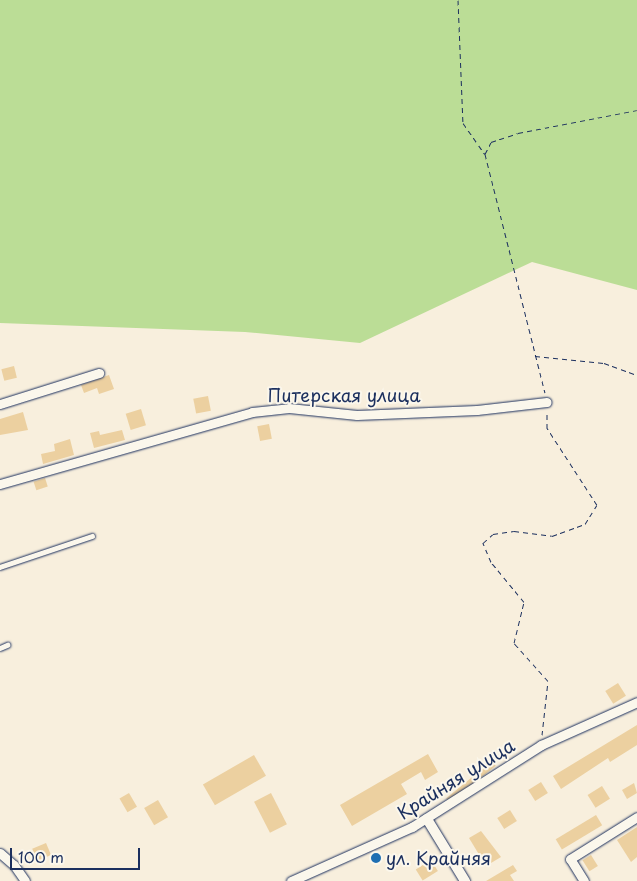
<!DOCTYPE html>
<meta charset="utf-8">
<style>
body{margin:0}
#map{position:relative;width:637px;height:881px;overflow:hidden;background:#f8efdd;font-family:"Playpen Sans",sans-serif}
div>[style]{position:absolute}
.green>*{inset:0;background:#bbdd96}
.building>*{inset:0;background:#ecd0a0;transform-origin:0 0}
.path>*{height:1px;margin-top:-0.5px;transform-origin:0;background:repeating-linear-gradient(90deg,#1b2f5e 0 5px,transparent 0 9px)}
.roads{filter:drop-shadow(0 0 1px #1b2f5e) drop-shadow(0 0 1px #1b2f5e)}
.service>*{height:4.5px;margin:-2.25px;padding:0 2.25px;transform-origin:2.25px;border-radius:2.25px;background:#fbf7ec}
.minor>*{height:9px;margin:-4.5px;padding:0 4.5px;transform-origin:4.5px;border-radius:4.5px;background:#fbf7ec}
.tertiary>*{height:10px;margin:-5px;padding:0 5px;transform-origin:5px;border-radius:5px;background:#fbf7ec}
.dots>*{width:14px;height:14px;translate:-50% -50%;box-sizing:border-box;border:2px solid #fbf7ec;border-radius:50%}
span{translate:-50% -50%;white-space:nowrap;text-align:center;line-height:1.15;-webkit-text-stroke:4px #fbf7ec;paint-order:stroke}
.street-label{font-size:18px;color:#1b2f5e}
.poi-label{font-size:18px;color:#1b2f5e}
.left{translate:0 -50%;text-align:left}
.scale{position:absolute;left:10px;top:848px;width:130px;height:22px;box-sizing:border-box;border:2px solid #1b2f5e;border-top:0;padding-left:6px;font-size:15px;line-height:18px;white-space:nowrap;color:#1b2f5e;-webkit-text-stroke:4px #fbf7ec;paint-order:stroke}
</style>
<div id="map">
<div class="green">
<div style="clip-path:polygon(0 0,637px 0,637px 290px,532px 262px,360px 343px,245px 332px,0 323px)"></div>
</div>
<div class="building">
<div style="left:14px;top:366px;width:12px;height:13px;rotate:76deg"></div>
<div style="clip-path:polygon(109px 375px,114px 389px,99px 394px,97px 388px,84px 393px,81px 385px)"></div>
<div style="left:208px;top:396px;width:15px;height:15px;rotate:79deg"></div>
<div style="left:141px;top:409px;width:17px;height:16px;rotate:73deg"></div>
<div style="clip-path:polygon(23px 412px,28px 430px,0 435px,0 419px)"></div>
<div style="left:269px;top:424px;width:15px;height:12px;rotate:79deg"></div>
<div style="clip-path:polygon(122px 430px,125px 440px,94px 448px,90px 433px,99px 431px,100px 435px)"></div>
<div style="clip-path:polygon(70px 439px,74px 455px,43px 464px,41px 454px,55px 451px,54px 444px)"></div>
<div style="left:45px;top:478px;width:9px;height:12px;rotate:72deg"></div>
<div style="left:618px;top:683px;width:15px;height:15px;rotate:58deg"></div>
<div style="clip-path:polygon(637px 725px,637px 745px,610px 762px,608px 758px,561px 789px,553px 776px)"></div>
<div style="clip-path:polygon(428px 754px,438px 772px,425px 780px,421px 772px,401px 784px,407px 794px,352px 826px,340px 805px)"></div>
<div style="left:254px;top:755px;width:24px;height:59px;rotate:60deg"></div>
<div style="left:492px;top:761px;width:6px;height:59px;rotate:51deg"></div>
<div style="left:541px;top:782px;width:13px;height:15px;rotate:58deg"></div>
<div style="clip-path:polygon(634px 783px,637px 793px,627px 799px,622px 790px)"></div>
<div style="left:602px;top:786px;width:15px;height:17px;rotate:58deg"></div>
<div style="left:129px;top:793px;width:16px;height:11px;rotate:60deg"></div>
<div style="left:271px;top:793px;width:35px;height:19px;rotate:63deg"></div>
<div style="left:158px;top:800px;width:20px;height:16px;rotate:60deg"></div>
<div style="left:510px;top:810px;width:13px;height:15px;rotate:58deg"></div>
<div style="left:596px;top:815px;width:12px;height:47px;rotate:59deg"></div>
<div style="clip-path:polygon(637px 827px,637px 857px,631px 862px,617px 840px)"></div>
<div style="clip-path:polygon(481px 831px,501px 857px,486px 866px,469px 838px)"></div>
<div style="left:46px;top:843px;width:13px;height:15px;rotate:67deg"></div>
<div style="left:591px;top:855px;width:13px;height:10px;rotate:58deg"></div>
<div style="left:431px;top:860px;width:13px;height:18px;rotate:58deg"></div>
<div style="clip-path:polygon(513px 865px,517px 871px,510px 875px,514px 881px,486px 881px)"></div>
</div>
<div class="path">
<div style="left:458px;top:0;width:123px;rotate:87.7deg"></div>
<div style="left:463px;top:123px;width:38px;rotate:55deg"></div>
<div style="left:485px;top:154px;width:246px;rotate:75.9deg"></div>
<div style="left:485px;top:154px;width:13px;rotate:-63deg"></div>
<div style="left:491px;top:142px;width:28px;rotate:-18deg"></div>
<div style="left:518px;top:133px;width:121px;rotate:-10.9deg"></div>
<div style="left:535px;top:356px;width:69px;rotate:5.8deg"></div>
<div style="left:604px;top:363px;width:35px;rotate:20deg"></div>
<div style="left:542px;top:735px;width:54px;rotate:-83.7deg"></div>
<div style="left:548px;top:681px;width:51px;rotate:-131.8deg"></div>
<div style="left:514px;top:643px;width:42px;rotate:-76.3deg"></div>
<div style="left:524px;top:602px;width:52px;rotate:-129.5deg"></div>
<div style="left:491px;top:562px;width:21px;rotate:-113deg"></div>
<div style="left:483px;top:543px;width:13px;rotate:-42deg"></div>
<div style="left:493px;top:534px;width:21px;rotate:-8deg"></div>
<div style="left:514px;top:531px;width:38px;rotate:7deg"></div>
<div style="left:552px;top:536px;width:35px;rotate:-20deg"></div>
<div style="left:585px;top:524px;width:22px;rotate:-58deg"></div>
<div style="left:597px;top:505px;width:92px;rotate:-123deg"></div>
<div style="left:547px;top:428px;width:17px;rotate:-90deg"></div>
</div>
<div class="roads">
<div class="service">
<div style="left:0;top:567px;width:97px;rotate:-18.6deg"></div>
<div style="left:0;top:648px;width:8px;rotate:-23deg"></div>
</div>
<div class="minor">
<div style="left:0;top:404px;width:104px;rotate:-17.4deg"></div>
<div style="left:0;top:484px;width:262px;rotate:-15.9deg"></div>
<div style="left:252px;top:412px;width:37px;rotate:-6deg"></div>
<div style="left:289px;top:408px;width:68px;rotate:5.9deg"></div>
<div style="left:357px;top:415px;width:120px;rotate:-2.4deg"></div>
<div style="left:477px;top:410px;width:70px;rotate:-6.5deg"></div>
<div style="left:0;top:853px;width:18px;rotate:41deg"></div>
<div style="left:14px;top:865px;width:19px;rotate:55deg"></div>
<div style="left:291px;top:881px;width:133px;rotate:-24.1deg"></div>
<div style="left:412px;top:827px;width:153px;rotate:-32.4deg"></div>
<div style="left:541px;top:745px;width:105px;rotate:-24.1deg"></div>
<div style="left:584px;top:881px;width:26px;rotate:-122deg"></div>
<div style="left:570px;top:859px;width:79px;rotate:-32.1deg"></div>
</div>
<div class="tertiary">
<div style="left:427px;top:819px;width:73px;rotate:58.5deg"></div>
</div>
</div>
<div class="dots">
<div style="left:376px;top:858px;background:#1f6fb2"></div>
</div>
<div class="street-label">
<span style="left:344px;top:395px">Питерская улица</span>
<span style="left:456px;top:779px;rotate:-32deg">Крайняя улица</span>
</div>
<div class="poi-label">
<span class="left" style="left:386px;top:858px">ул. Крайняя</span>
</div>
<div class="scale">100 m</div>
</div>
